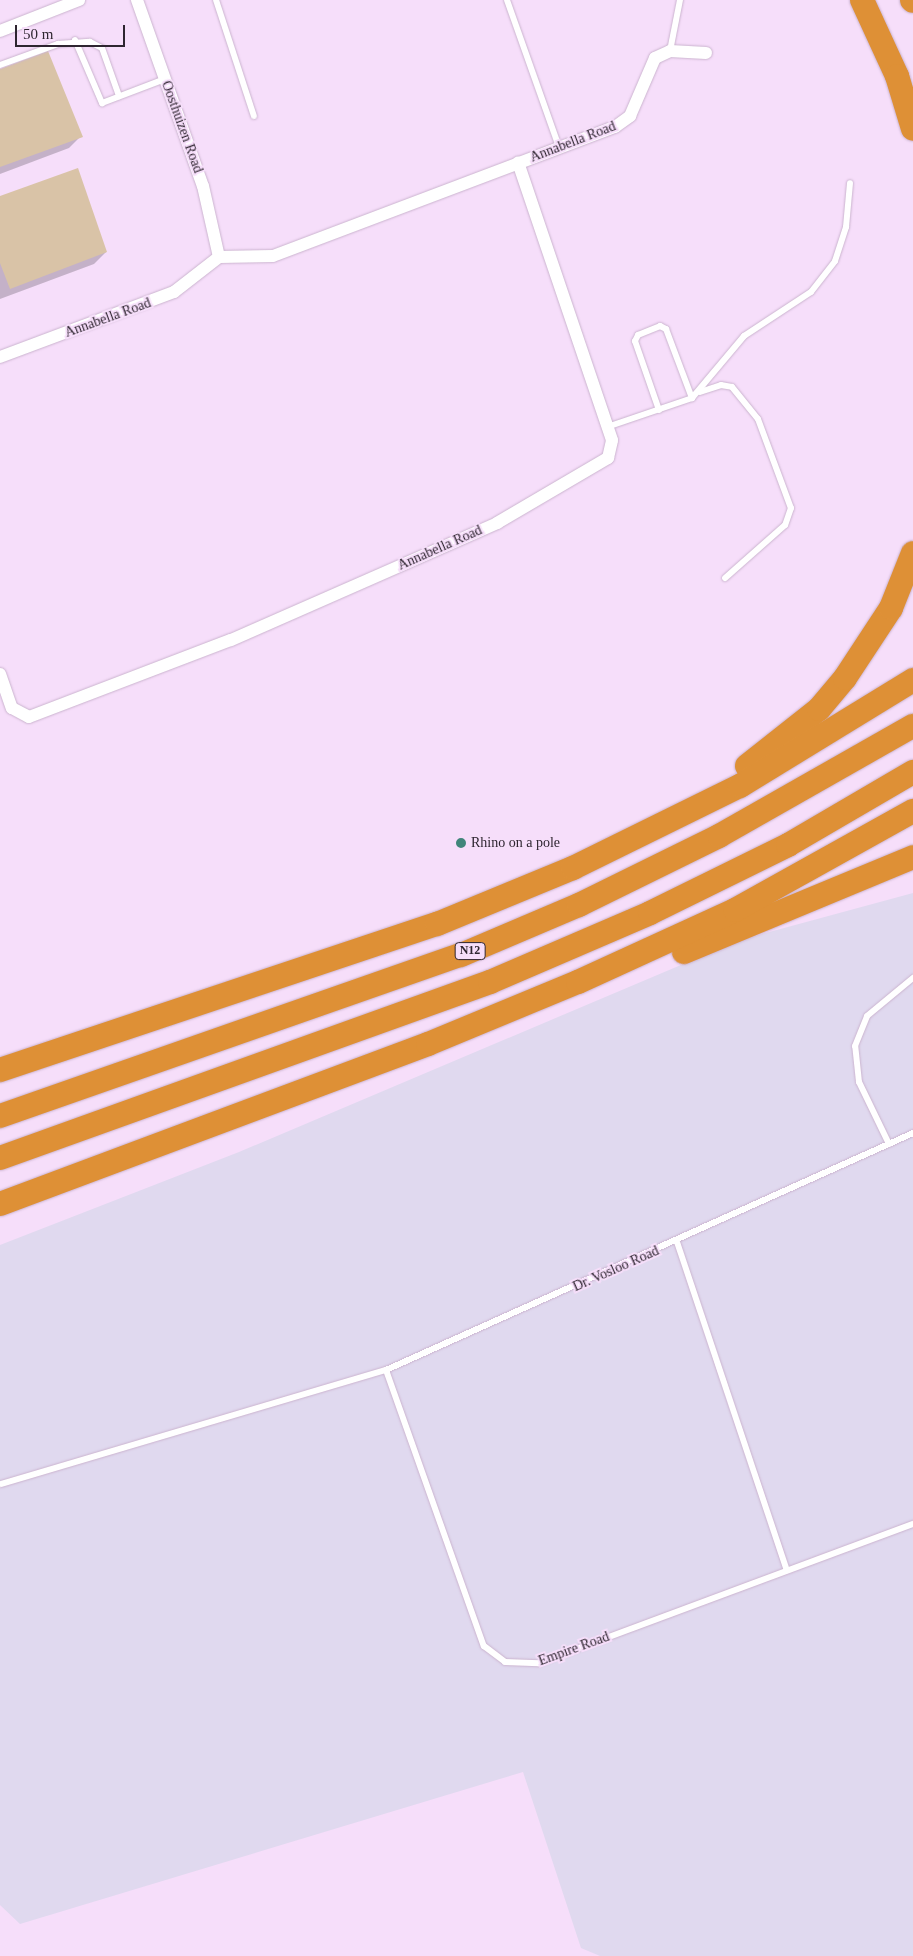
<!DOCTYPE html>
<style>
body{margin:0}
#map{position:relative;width:913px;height:1956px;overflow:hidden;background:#f6defa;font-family:"Times New Roman",serif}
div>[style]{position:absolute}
.industrial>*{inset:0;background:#e0d9ef}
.shadow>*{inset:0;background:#0003}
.building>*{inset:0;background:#d9c3a7}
.roads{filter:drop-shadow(0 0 1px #cbb4cf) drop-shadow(0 0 1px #cbb4cf)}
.service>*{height:6px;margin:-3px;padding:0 3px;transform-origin:3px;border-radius:3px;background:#fff}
.minor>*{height:12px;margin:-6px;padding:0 6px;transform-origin:6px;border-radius:6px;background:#fff}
.motorway>*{height:24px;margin:-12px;padding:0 12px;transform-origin:12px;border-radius:12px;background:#de9036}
.dots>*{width:14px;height:14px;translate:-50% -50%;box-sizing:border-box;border:2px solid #f6defa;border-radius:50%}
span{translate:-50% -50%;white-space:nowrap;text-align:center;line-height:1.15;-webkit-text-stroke:4px #f6defa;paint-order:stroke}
.shield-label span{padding:1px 4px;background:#f6defa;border:1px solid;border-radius:4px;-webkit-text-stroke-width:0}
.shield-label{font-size:12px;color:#2e2530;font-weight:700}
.street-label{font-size:14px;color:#2e2530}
.poi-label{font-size:14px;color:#2e2530}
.left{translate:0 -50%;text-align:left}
.scale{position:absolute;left:15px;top:25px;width:110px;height:22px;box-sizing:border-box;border:2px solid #2e2530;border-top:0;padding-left:6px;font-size:15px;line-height:18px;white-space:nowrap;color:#2e2530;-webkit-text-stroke:4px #f6defa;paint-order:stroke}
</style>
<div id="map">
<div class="industrial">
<div style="clip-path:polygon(913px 893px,913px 1956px,600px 1956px,581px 1948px,523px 1772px,20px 1924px,0 1905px,0 1245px,239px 1152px,740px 940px)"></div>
</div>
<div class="shadow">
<div style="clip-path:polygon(0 71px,81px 136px,69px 148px,0 174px)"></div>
<div style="clip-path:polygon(0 198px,106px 252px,94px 264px,0 299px)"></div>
</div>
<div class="building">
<div style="clip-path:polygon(48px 51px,83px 137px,0 167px,0 69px)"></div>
<div style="clip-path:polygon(78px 168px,107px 252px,10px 289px,0 263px,0 196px)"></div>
</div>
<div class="roads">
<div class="service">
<div style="left:216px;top:0;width:122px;rotate:71.9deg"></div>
<div style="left:507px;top:0;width:156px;rotate:70.5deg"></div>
<div style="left:75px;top:40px;width:69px;rotate:66.8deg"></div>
<div style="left:102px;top:103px;width:67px;rotate:-20.9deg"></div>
<div style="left:670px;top:51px;width:52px;rotate:-78.9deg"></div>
<div style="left:0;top:65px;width:62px;rotate:-19.9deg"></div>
<div style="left:58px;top:44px;width:32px;rotate:-4deg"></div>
<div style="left:90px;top:42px;width:13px;rotate:27deg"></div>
<div style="left:102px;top:48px;width:51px;rotate:70.5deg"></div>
<div style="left:700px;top:392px;width:22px;rotate:-18deg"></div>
<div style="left:721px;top:385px;width:11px;rotate:10deg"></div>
<div style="left:732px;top:387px;width:41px;rotate:50.9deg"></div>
<div style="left:758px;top:419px;width:95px;rotate:69.7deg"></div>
<div style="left:791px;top:508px;width:18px;rotate:109deg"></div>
<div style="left:785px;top:525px;width:80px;rotate:138.5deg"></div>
<div style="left:659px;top:410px;width:73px;rotate:-109.2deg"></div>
<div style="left:635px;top:341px;width:7px;rotate:-63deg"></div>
<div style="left:638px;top:335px;width:24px;rotate:-22deg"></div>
<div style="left:660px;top:326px;width:7px;rotate:27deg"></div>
<div style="left:666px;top:329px;width:74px;rotate:69.4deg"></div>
<div style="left:607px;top:427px;width:90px;rotate:-18.8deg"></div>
<div style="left:692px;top:398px;width:81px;rotate:-50deg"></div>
<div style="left:744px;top:336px;width:80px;rotate:-33.3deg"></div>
<div style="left:811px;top:292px;width:39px;rotate:-52deg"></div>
<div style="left:835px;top:261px;width:36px;rotate:-72deg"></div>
<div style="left:846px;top:227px;width:44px;rotate:-84.8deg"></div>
<div style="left:889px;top:1144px;width:69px;rotate:-115.8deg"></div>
<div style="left:859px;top:1082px;width:36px;rotate:-96deg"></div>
<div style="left:855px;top:1046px;width:32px;rotate:-68deg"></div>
<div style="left:867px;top:1016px;width:60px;rotate:-39.6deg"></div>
<div style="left:677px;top:1242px;width:346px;rotate:71.5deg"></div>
<div style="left:386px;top:1370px;width:293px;rotate:70.5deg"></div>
<div style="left:484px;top:1646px;width:26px;rotate:37deg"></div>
<div style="left:505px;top:1662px;width:34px;rotate:2deg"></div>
<div style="left:539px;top:1663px;width:399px;rotate:-20.4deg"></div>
<div style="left:1px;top:1484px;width:402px;rotate:-16.5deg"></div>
<div style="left:386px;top:1370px;width:578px;rotate:-24.21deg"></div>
</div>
<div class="minor">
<div style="left:137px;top:0;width:197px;rotate:70.5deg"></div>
<div style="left:203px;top:186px;width:73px;rotate:77.3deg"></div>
<div style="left:0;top:31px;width:85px;rotate:-21.4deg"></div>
<div style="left:0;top:357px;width:186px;rotate:-20.5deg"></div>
<div style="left:174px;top:292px;width:57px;rotate:-37.9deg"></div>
<div style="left:219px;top:257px;width:54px;rotate:-1.1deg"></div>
<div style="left:273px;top:256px;width:366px;rotate:-20.7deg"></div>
<div style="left:615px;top:127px;width:19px;rotate:-36deg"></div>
<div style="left:630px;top:116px;width:63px;rotate:-66.7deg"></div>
<div style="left:655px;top:58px;width:17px;rotate:-25deg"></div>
<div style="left:670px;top:51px;width:36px;rotate:3deg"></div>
<div style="left:0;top:674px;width:36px;rotate:71deg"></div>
<div style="left:12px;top:708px;width:19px;rotate:28deg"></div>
<div style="left:29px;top:717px;width:216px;rotate:-20.9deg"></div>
<div style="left:231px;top:640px;width:291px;rotate:-23.7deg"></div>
<div style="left:497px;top:523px;width:129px;rotate:-30.4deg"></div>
<div style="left:608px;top:458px;width:18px;rotate:-77deg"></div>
<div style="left:612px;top:440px;width:293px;rotate:-108.7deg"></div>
</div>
<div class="motorway">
<div style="left:862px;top:0;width:84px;rotate:65.3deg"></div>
<div style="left:897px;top:76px;width:55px;rotate:73.2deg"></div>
<div style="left:912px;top:0;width:1px;rotate:45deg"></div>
<div style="left:747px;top:766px;width:92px;rotate:-38.4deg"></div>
<div style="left:819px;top:709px;width:40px;rotate:-50deg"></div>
<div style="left:845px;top:678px;width:84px;rotate:-56.7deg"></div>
<div style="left:891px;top:608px;width:59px;rotate:-68.2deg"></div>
<div style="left:684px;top:952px;width:248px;rotate:-22.5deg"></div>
<div style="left:0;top:1070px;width:461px;rotate:-18.5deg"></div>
<div style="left:437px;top:924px;width:147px;rotate:-22.4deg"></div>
<div style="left:573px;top:868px;width:186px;rotate:-26.2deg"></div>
<div style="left:740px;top:786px;width:203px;rotate:-31.5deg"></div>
<div style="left:0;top:1116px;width:488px;rotate:-19.3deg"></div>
<div style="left:461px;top:955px;width:128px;rotate:-23deg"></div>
<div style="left:579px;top:905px;width:156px;rotate:-26.2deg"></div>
<div style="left:719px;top:836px;width:223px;rotate:-29.6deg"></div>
<div style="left:0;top:1158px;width:521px;rotate:-19.76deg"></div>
<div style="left:490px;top:982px;width:174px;rotate:-23.3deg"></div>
<div style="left:650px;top:913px;width:154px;rotate:-26.2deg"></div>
<div style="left:788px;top:845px;width:145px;rotate:-30.3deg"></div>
<div style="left:0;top:1204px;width:457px;rotate:-20.5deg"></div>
<div style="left:428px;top:1044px;width:162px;rotate:-22.5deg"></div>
<div style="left:578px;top:982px;width:173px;rotate:-24.6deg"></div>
<div style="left:735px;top:910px;width:204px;rotate:-29.1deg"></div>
</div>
</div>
<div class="dots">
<div style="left:461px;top:843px;background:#40857a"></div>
</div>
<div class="shield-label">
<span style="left:470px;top:951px">N12</span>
</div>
<div class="street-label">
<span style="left:182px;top:127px;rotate:70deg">Oosthuizen Road</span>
<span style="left:573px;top:142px;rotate:-21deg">Annabella Road</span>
<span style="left:108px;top:318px;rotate:-20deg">Annabella Road</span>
<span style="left:440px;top:548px;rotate:-24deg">Annabella Road</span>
<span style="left:616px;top:1269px;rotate:-24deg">Dr. Vosloo Road</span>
<span style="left:574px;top:1649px;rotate:-20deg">Empire Road</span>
</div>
<div class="poi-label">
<span class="left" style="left:471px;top:843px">Rhino on a pole</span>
</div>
<div class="scale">50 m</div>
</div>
